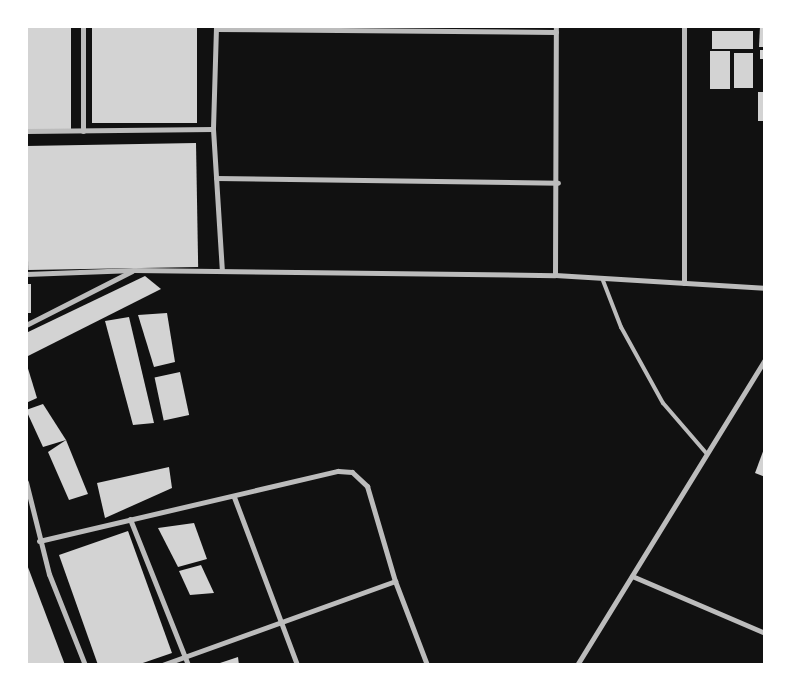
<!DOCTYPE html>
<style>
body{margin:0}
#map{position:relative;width:791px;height:691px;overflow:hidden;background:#111;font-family:Figtree,sans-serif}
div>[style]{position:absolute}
.building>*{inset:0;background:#d3d3d3;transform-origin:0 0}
.service>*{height:4px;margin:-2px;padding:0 2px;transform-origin:2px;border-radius:2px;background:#bcbcbc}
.minor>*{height:5px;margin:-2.5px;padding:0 2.5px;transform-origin:2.5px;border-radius:2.5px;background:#bcbcbc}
span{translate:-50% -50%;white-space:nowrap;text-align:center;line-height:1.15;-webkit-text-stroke:5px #fff;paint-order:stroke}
.frame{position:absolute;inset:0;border:28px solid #fff;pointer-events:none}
</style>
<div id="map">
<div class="building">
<div style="left:26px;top:26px;width:45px;height:105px"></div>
<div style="left:92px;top:26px;width:105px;height:97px"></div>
<div style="clip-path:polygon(760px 26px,765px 26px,765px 47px,759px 47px)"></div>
<div style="left:712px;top:31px;width:41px;height:18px"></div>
<div style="left:760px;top:50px;width:5px;height:9px"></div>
<div style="left:710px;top:51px;width:20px;height:38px"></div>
<div style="left:734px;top:53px;width:19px;height:35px"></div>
<div style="left:765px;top:92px;width:29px;height:7px;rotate:90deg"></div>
<div style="left:196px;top:143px;width:124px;height:170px;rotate:89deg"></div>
<div style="clip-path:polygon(145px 276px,161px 289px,26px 357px,26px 333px)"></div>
<div style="left:26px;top:284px;width:5px;height:29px"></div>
<div style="clip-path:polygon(167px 313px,175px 362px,154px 367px,138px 315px)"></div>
<div style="clip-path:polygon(129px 317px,154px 423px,133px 425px,105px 321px)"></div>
<div style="clip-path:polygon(26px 362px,37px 398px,26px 403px)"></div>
<div style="left:180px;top:372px;width:44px;height:26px;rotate:78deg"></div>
<div style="clip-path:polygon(43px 404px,66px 440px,43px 447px,26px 410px)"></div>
<div style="clip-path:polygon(66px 440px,88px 494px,69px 500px,48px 452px)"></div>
<div style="clip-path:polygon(765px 446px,765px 477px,755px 473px)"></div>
<div style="clip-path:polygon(169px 467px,172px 488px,105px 518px,97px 483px)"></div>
<div style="clip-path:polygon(194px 523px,207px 559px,178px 567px,158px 528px)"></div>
<div style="clip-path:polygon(128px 531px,172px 653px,137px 665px,98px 665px,59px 555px)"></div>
<div style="clip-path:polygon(26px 562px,65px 665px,26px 665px)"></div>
<div style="clip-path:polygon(201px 565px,214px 593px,190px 595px,179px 571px)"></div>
<div style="clip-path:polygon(238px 657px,239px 665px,217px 665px,217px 664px)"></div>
</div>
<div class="service">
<div style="left:602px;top:278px;width:53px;rotate:68.8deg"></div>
<div style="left:621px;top:327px;width:87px;rotate:61.1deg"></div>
<div style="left:663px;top:403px;width:67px;rotate:49.2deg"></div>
</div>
<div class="minor">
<div style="left:216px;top:27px;width:102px;rotate:91.7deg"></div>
<div style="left:213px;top:129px;width:142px;rotate:86.4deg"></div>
<div style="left:216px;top:29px;width:340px;rotate:0.5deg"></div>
<div style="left:26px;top:131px;width:187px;rotate:-0.6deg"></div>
<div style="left:83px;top:131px;width:105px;rotate:-90deg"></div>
<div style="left:216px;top:178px;width:342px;rotate:0.8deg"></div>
<div style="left:26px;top:274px;width:108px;rotate:-2.1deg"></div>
<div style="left:134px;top:270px;width:421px;rotate:0.7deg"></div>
<div style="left:555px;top:275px;width:210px;rotate:3.5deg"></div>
<div style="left:555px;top:275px;width:249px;rotate:-89.8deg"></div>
<div style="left:684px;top:283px;width:257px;rotate:-90deg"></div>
<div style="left:26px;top:325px;width:119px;rotate:-27deg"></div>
<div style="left:26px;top:482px;width:95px;rotate:76deg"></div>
<div style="left:49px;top:574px;width:98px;rotate:68.4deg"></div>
<div style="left:234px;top:497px;width:179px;rotate:69.4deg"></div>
<div style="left:130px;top:519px;width:157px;rotate:68.3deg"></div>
<div style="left:39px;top:541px;width:307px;rotate:-13.2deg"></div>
<div style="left:338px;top:471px;width:14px;rotate:4deg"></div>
<div style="left:352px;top:472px;width:21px;rotate:43deg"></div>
<div style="left:367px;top:486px;width:99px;rotate:73.6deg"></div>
<div style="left:395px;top:581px;width:90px;rotate:69.1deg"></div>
<div style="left:632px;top:576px;width:145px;rotate:23.2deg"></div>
<div style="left:162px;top:665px;width:248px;rotate:-19.8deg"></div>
<div style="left:577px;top:665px;width:359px;rotate:-58.4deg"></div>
</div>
<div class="frame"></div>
</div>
